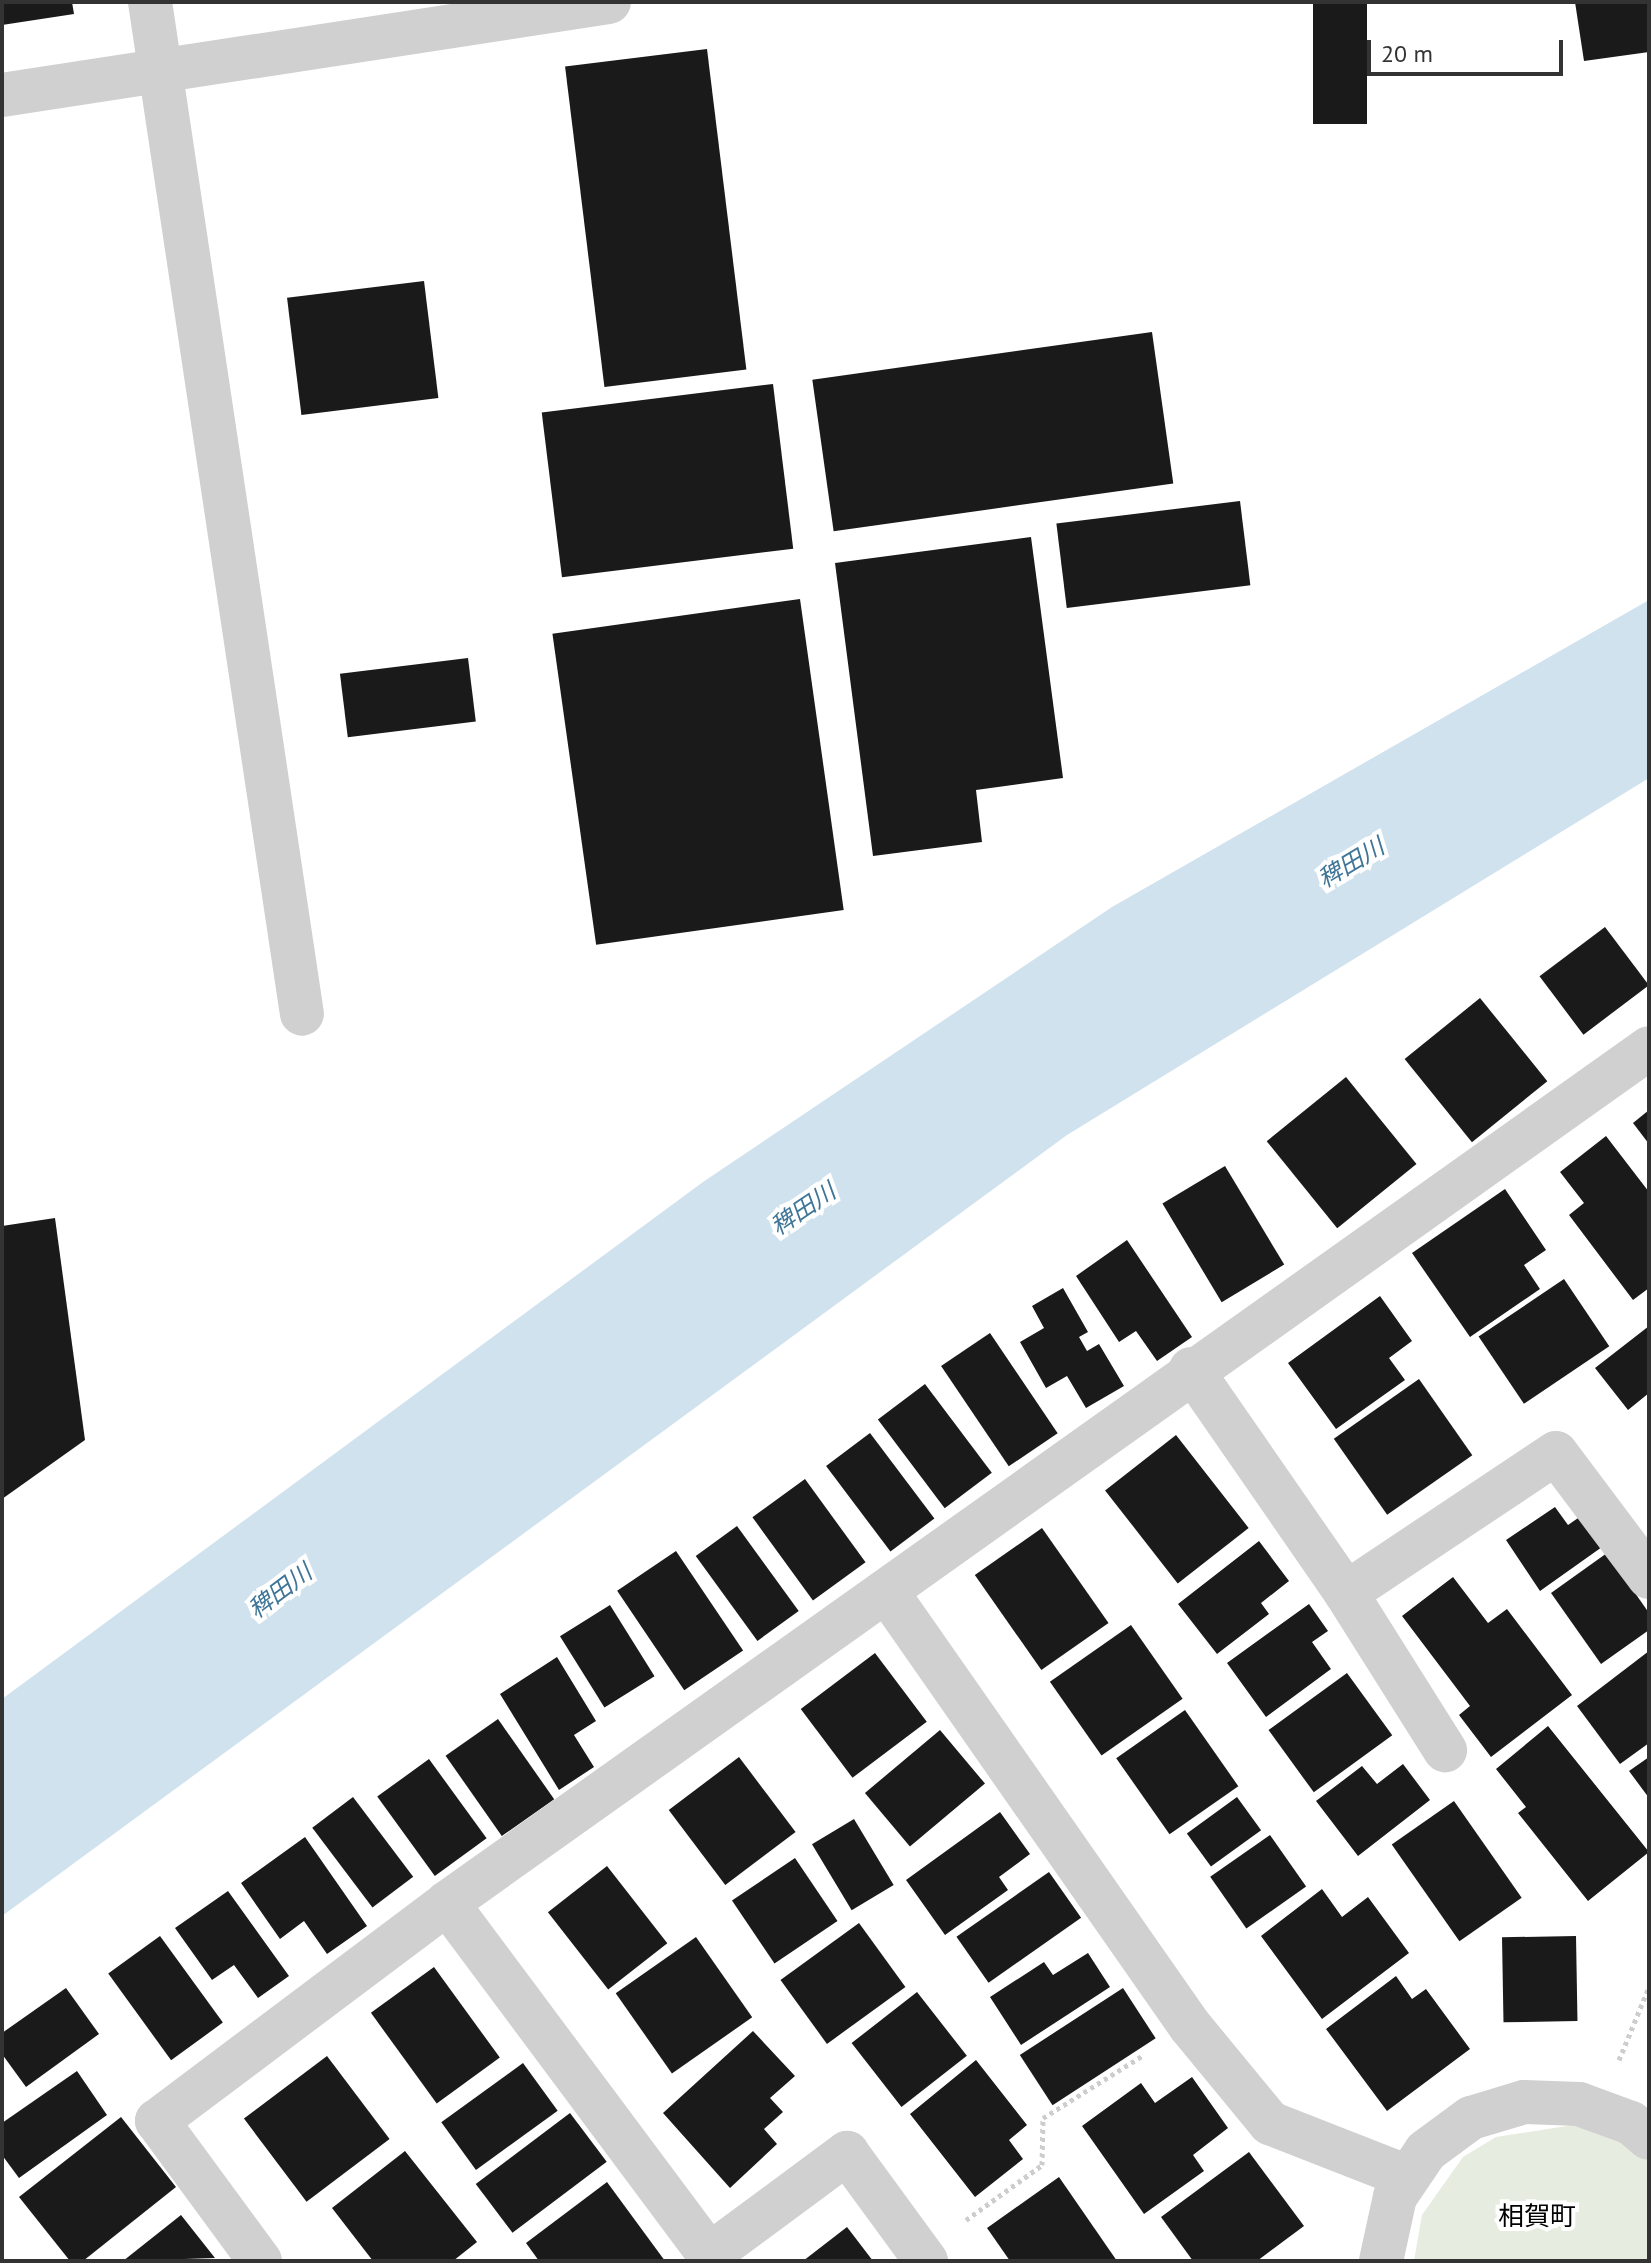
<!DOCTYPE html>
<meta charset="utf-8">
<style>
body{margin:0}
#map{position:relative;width:1651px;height:2263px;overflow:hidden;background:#fff;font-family:"PT Sans","Noto Sans JP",sans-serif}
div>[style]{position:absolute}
.green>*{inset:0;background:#e6ecdf}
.water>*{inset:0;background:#cfe2ee}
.building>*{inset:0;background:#1a1a1a;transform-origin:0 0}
.path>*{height:5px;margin-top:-2.5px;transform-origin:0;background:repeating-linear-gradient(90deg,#cdcdcd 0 4px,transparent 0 8px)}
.minor>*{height:44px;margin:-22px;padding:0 22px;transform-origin:22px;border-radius:22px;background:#d0d0d0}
span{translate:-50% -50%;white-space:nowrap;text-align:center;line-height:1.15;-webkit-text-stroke:8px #fff;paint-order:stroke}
.water-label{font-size:24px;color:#3f7597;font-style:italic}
.quarter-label{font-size:26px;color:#000}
.frame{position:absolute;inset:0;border:4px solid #333;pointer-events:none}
.scale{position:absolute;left:1367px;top:40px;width:196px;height:36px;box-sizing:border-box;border:4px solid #333;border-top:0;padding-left:10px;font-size:24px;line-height:28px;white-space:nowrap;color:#333;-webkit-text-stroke:6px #fff;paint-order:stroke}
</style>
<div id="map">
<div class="green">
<div style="clip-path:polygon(1573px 2125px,1611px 2135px,1649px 2161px,1649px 2261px,1414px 2261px,1422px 2215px,1463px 2157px,1496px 2137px)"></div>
</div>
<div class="water">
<div style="clip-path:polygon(1649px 600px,1649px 778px,1067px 1135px,2px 1916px,2px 1699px,703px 1182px,1112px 907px)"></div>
</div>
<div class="building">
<div style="clip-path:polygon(2px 2px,72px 2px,74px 14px,2px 25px)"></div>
<div style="left:1313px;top:2px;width:54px;height:122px"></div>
<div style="clip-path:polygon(1575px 2px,1649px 2px,1649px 52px,1584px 61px)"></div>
<div style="left:707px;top:49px;width:323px;height:143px;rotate:83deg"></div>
<div style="left:424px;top:281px;width:118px;height:138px;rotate:83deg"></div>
<div style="left:1152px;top:332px;width:153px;height:343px;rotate:82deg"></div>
<div style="left:773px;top:384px;width:166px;height:233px;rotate:83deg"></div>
<div style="left:1240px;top:501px;width:85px;height:185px;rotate:83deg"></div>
<div style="clip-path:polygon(1031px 537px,1063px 778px,976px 790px,982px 842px,873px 856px,835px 563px)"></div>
<div style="left:800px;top:599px;width:314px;height:250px;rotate:82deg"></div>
<div style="left:468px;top:658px;width:64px;height:129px;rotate:83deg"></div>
<div style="left:1605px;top:927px;width:73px;height:82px;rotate:53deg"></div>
<div style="left:1480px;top:998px;width:107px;height:97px;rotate:51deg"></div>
<div style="left:1346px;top:1077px;width:112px;height:102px;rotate:51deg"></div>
<div style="clip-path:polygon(1649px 1110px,1649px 1144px,1633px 1123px)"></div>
<div style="clip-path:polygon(1606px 1136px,1649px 1192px,1649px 1288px,1633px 1300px,1569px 1215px,1584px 1203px,1560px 1172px)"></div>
<div style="left:1225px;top:1166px;width:115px;height:73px;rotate:59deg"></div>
<div style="clip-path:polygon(1505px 1189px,1546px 1250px,1524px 1265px,1540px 1289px,1470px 1337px,1412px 1253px)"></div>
<div style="clip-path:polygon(55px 1218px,85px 1440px,2px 1499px,2px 1226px)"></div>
<div style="clip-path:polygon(1127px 1240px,1192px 1337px,1157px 1361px,1136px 1331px,1119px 1342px,1076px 1276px)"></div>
<div style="left:1564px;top:1279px;width:81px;height:103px;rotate:56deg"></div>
<div style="clip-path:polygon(1063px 1288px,1088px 1332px,1079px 1337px,1087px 1351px,1099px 1344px,1124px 1386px,1086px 1408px,1067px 1376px,1046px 1388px,1020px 1342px,1044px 1328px,1032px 1306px)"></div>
<div style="clip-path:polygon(1380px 1296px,1412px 1341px,1389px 1358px,1405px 1380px,1336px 1429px,1288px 1363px)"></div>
<div style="clip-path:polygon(1649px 1326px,1649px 1393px,1628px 1410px,1595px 1368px)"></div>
<div style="left:990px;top:1333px;width:121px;height:59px;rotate:56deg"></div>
<div style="left:1419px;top:1379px;width:93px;height:104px;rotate:55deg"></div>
<div style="left:925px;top:1384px;width:111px;height:59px;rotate:53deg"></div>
<div style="left:870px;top:1433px;width:107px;height:55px;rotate:53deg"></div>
<div style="left:1176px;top:1435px;width:118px;height:90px;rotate:52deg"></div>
<div style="left:805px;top:1479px;width:103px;height:65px;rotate:54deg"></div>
<div style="clip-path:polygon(1555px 1507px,1568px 1525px,1581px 1516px,1602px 1547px,1540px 1591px,1506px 1540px)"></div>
<div style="left:737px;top:1526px;width:105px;height:51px;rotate:54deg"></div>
<div style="left:1042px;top:1528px;width:116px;height:82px;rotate:55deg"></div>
<div style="clip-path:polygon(1259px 1541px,1289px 1581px,1261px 1603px,1269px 1614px,1217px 1654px,1178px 1604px)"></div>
<div style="left:676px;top:1551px;width:120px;height:71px;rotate:56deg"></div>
<div style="clip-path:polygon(1607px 1553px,1649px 1613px,1649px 1630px,1601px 1664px,1551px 1593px)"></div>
<div style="clip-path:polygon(1453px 1577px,1488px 1623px,1507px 1609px,1572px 1695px,1491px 1757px,1459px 1715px,1470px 1706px,1402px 1616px)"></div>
<div style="clip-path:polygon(1309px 1604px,1328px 1631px,1312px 1642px,1331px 1669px,1266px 1717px,1227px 1663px)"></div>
<div style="left:610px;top:1605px;width:84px;height:59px;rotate:58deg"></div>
<div style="left:1131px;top:1625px;width:90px;height:99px;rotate:55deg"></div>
<div style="clip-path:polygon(1649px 1651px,1649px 1743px,1620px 1764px,1577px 1706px)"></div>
<div style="left:875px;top:1653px;width:86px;height:93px;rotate:53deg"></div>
<div style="clip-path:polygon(557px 1657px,596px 1721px,574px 1735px,594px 1767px,559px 1790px,500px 1694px)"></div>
<div style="left:1347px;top:1673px;width:77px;height:97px;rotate:54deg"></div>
<div style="left:1185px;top:1710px;width:93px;height:84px;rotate:55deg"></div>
<div style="left:498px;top:1719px;width:98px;height:64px;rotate:55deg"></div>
<div style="clip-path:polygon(1548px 1726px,1649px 1852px,1588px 1901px,1518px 1813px,1526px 1807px,1496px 1769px)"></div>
<div style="left:940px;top:1730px;width:70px;height:98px;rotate:50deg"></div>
<div style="left:739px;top:1757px;width:94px;height:88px;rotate:53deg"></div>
<div style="clip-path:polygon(1649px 1757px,1649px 1798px,1629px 1771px)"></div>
<div style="left:429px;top:1759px;width:98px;height:64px;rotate:54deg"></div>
<div style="clip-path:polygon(1403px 1764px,1430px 1800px,1358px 1856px,1316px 1801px,1362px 1766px,1377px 1784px)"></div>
<div style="left:353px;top:1797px;width:100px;height:51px;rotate:53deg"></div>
<div style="left:1237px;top:1797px;width:41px;height:62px;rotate:54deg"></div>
<div style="left:1454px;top:1801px;width:118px;height:76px;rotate:55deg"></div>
<div style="clip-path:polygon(1000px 1812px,1030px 1854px,999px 1877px,1008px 1890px,945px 1935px,906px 1880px)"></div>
<div style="left:854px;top:1819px;width:77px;height:49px;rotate:59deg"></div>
<div style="left:1270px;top:1835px;width:63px;height:73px;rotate:55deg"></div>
<div style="clip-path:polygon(305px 1837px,367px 1926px,327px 1954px,304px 1921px,280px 1939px,241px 1883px)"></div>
<div style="left:795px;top:1858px;width:76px;height:76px;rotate:56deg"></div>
<div style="left:607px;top:1866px;width:98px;height:75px;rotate:52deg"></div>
<div style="left:1049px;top:1872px;width:56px;height:113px;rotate:55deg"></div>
<div style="clip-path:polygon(1322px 1889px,1342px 1917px,1368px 1897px,1409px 1953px,1322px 2019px,1261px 1936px)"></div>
<div style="clip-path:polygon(228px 1891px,289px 1976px,258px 1998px,234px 1965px,212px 1980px,175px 1928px)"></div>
<div style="left:859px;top:1923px;width:79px;height:97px;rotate:54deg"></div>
<div style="left:160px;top:1936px;width:107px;height:64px;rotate:54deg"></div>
<div style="left:1576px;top:1936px;width:85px;height:74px;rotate:89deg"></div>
<div style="left:696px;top:1937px;width:98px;height:98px;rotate:55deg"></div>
<div style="clip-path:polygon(1088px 1953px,1110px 1987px,1021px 2045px,990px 1997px,1044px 1962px,1053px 1975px)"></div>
<div style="left:434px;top:1967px;width:112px;height:78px;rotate:54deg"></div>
<div style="clip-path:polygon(1396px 1976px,1412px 1999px,1426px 1989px,1470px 2049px,1387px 2111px,1326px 2029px)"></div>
<div style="clip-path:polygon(66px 1988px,99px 2034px,26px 2087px,2px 2054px,2px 2033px)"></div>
<div style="left:1123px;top:1988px;width:60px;height:123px;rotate:57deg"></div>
<div style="left:917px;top:1992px;width:81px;height:83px;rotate:52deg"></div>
<div style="clip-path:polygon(753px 2031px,795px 2076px,770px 2098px,783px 2112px,764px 2129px,777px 2144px,730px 2188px,663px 2113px)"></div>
<div style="left:327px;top:2056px;width:104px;height:104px;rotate:53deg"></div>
<div style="clip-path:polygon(976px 2060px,1027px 2125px,1009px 2140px,1023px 2159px,975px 2197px,910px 2114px)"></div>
<div style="left:523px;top:2063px;width:59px;height:101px;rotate:54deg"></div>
<div style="clip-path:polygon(77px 2071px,107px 2115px,19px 2178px,2px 2155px,2px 2123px)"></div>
<div style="clip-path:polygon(1192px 2077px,1228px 2128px,1193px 2155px,1204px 2171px,1144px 2214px,1082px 2126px,1141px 2083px,1155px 2103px)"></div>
<div style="left:570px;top:2113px;width:61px;height:118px;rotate:53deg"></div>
<div style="clip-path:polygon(121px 2117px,176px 2187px,83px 2261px,70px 2261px,19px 2197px)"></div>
<div style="clip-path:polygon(405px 2151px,477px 2242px,453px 2261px,373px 2261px,332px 2208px)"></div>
<div style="clip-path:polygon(1249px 2152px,1304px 2226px,1257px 2261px,1193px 2261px,1161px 2217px)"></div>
<div style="clip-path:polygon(1059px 2177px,1117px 2261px,1010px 2261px,987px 2228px)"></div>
<div style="clip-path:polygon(607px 2182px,665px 2261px,539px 2261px,526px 2243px)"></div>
<div style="clip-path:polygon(181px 2215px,215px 2258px,123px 2261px)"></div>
<div style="clip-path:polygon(847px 2227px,873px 2261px,803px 2261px)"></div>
</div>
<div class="path">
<div style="left:1619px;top:2060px;width:79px;rotate:-67.7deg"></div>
<div style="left:966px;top:2220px;width:94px;rotate:-35.9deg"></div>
<div style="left:1042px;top:2165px;width:47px;rotate:-88.8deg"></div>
<div style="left:1043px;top:2118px;width:117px;rotate:-32.1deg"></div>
</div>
<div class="minor">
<div style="left:150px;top:2px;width:1023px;rotate:81.46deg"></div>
<div style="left:2px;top:95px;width:614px;rotate:-8.71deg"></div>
<div style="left:1191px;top:1369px;width:272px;rotate:55.3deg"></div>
<div style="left:1346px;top:1593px;width:252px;rotate:-33.7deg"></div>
<div style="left:1556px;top:1453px;width:155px;rotate:53.1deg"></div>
<div style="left:1346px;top:1593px;width:186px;rotate:57.8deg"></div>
<div style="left:889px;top:1595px;width:526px;rotate:55.07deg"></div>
<div style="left:1190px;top:2026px;width:126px;rotate:50.5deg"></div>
<div style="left:1270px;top:2123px;width:148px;rotate:21.4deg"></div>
<div style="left:447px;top:1903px;width:439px;rotate:53.3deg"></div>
<div style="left:709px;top:2255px;width:172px;rotate:-36.5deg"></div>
<div style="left:847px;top:2153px;width:134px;rotate:53.8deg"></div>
<div style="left:260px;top:2261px;width:174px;rotate:-126.3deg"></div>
<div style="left:157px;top:2121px;width:363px;rotate:-36.9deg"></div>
<div style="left:447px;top:1903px;width:1475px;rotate:-35.42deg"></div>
<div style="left:1381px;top:2261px;width:66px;rotate:-77.7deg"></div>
<div style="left:1395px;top:2197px;width:55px;rotate:-56deg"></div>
<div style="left:1426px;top:2151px;width:56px;rotate:-36.3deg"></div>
<div style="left:1471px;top:2118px;width:55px;rotate:-16.8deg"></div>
<div style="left:1524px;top:2102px;width:55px;rotate:2.1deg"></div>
<div style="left:1579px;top:2104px;width:55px;rotate:20.1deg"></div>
<div style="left:1631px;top:2123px;width:23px;rotate:40deg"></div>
</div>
<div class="water-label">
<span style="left:1351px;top:863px;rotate:-31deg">稗田川</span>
<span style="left:803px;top:1209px;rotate:-34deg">稗田川</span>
<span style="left:280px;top:1591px;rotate:-37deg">稗田川</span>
</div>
<div class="quarter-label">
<span style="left:1537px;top:2216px">相賀町</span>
</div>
<div class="frame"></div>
<div class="scale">20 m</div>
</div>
